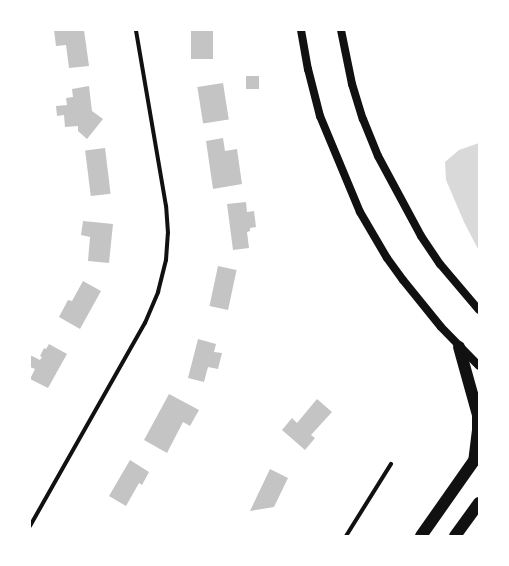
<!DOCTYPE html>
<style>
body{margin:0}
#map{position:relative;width:509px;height:566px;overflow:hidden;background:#fff;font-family:"Space Grotesk",sans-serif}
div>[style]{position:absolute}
.water>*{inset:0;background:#d9d9d9}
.building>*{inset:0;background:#c4c4c4;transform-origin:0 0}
.minor>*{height:4px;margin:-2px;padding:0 2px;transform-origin:2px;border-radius:2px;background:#111}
.secondary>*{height:8px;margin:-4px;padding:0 4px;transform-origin:4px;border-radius:4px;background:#111}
.motorway>*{height:12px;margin:-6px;padding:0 6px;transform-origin:6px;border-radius:6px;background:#111}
span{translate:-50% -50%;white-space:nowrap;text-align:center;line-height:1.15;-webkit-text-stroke:4px #fff;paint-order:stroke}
.frame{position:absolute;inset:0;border:31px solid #fff;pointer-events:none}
</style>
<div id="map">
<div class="water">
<div style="clip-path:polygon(479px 143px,479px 251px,464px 222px,446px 180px,445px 162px,459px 150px)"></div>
</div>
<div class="building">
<div style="clip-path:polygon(54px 30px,84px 30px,89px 66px,69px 68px,66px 45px,56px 46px)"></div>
<div style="left:191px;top:30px;width:22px;height:29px"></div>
<div style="left:246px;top:76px;width:13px;height:13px"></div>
<div style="left:223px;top:83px;width:37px;height:26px;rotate:81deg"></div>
<div style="clip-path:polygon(89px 86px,92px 111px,103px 119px,87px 139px,78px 131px,78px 126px,65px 127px,64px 115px,57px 116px,56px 106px,67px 105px,66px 98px,73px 97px,72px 89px)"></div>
<div style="clip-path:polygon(223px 138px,225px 151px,237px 149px,242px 184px,213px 189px,206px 141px)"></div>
<div style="left:105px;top:148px;width:46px;height:20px;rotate:83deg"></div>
<div style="clip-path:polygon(246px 202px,247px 212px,254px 211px,256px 227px,250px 228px,250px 231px,247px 232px,249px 248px,233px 250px,227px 204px)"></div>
<div style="clip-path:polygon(83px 221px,113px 224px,109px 263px,88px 261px,90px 237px,81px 235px)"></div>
<div style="left:218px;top:266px;width:19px;height:41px;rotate:12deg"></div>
<div style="clip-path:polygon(83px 281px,101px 291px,80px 329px,59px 317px,68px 300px,72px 301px)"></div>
<div style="clip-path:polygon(198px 339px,216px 344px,214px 352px,222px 353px,218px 369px,208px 367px,204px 382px,188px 378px)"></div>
<div style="clip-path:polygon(49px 344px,67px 354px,48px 388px,30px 379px,35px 369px,30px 367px,30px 355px,40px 360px,42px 357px,40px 356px,44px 348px,46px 349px)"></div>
<div style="clip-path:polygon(169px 394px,199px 410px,190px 426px,183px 422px,167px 453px,144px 440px)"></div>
<div style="clip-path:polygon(317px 399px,332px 412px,311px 435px,315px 438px,305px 450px,282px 430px,292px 418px,297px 423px)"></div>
<div style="clip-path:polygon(130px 460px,149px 472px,142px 485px,139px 483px,126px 506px,109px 496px)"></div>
<div style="clip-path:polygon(270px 469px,288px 478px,274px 507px,250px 511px)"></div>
</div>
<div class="minor">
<div style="left:30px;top:526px;width:233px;rotate:-60.5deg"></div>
<div style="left:145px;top:323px;width:34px;rotate:-67deg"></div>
<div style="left:158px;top:292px;width:33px;rotate:-76deg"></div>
<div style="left:166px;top:260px;width:27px;rotate:-86deg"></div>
<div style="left:168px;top:233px;width:27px;rotate:-94deg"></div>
<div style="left:166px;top:206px;width:179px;rotate:-99.7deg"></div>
<div style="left:346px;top:536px;width:85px;rotate:-58deg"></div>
</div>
<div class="secondary">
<div style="left:301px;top:30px;width:40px;rotate:80deg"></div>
<div style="left:308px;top:69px;width:49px;rotate:75.7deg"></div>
<div style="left:320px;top:116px;width:104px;rotate:67.4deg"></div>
<div style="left:360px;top:212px;width:53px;rotate:59.6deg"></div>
<div style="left:387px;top:258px;width:27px;rotate:54deg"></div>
<div style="left:403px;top:280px;width:60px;rotate:51deg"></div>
<div style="left:441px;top:327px;width:54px;rotate:45.7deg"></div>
<div style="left:341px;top:30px;width:55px;rotate:78.5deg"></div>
<div style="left:352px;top:84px;width:37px;rotate:73deg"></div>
<div style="left:363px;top:119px;width:40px;rotate:68deg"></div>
<div style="left:378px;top:156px;width:91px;rotate:61.7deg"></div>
<div style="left:421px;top:236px;width:34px;rotate:56deg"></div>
<div style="left:440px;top:264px;width:60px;rotate:49.7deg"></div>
</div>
<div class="motorway">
<div style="left:459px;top:347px;width:71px;rotate:74.4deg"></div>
<div style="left:478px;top:415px;width:15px;rotate:90deg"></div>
<div style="left:478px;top:430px;width:31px;rotate:97deg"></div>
<div style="left:421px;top:536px;width:99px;rotate:-54.9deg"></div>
<div style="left:455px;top:536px;width:41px;rotate:-54deg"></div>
</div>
<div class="frame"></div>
</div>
